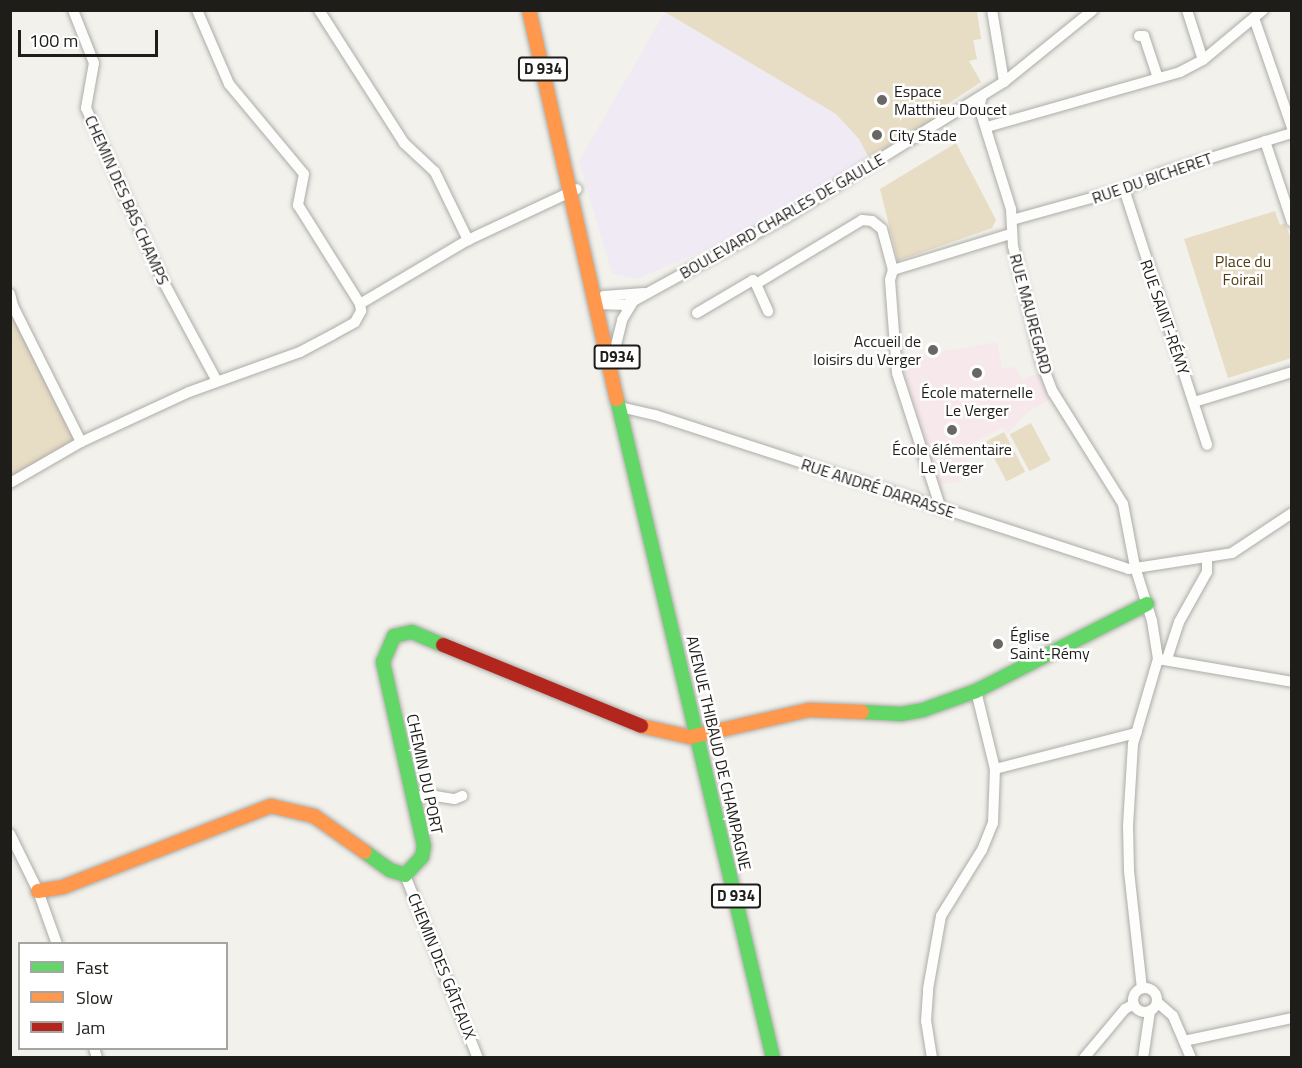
<!DOCTYPE html>
<meta charset="utf-8">
<style>
body{margin:0}
#map{position:relative;width:1302px;height:1068px;overflow:hidden;background:#f2f1ec;font-family:"Titillium Web",sans-serif}
div>[style]{position:absolute}
.commercial>*{inset:0;background:#efeaf3}
.education>*{inset:0;background:#f6e8eb}
.green>*{inset:0;background:#e7dcc4;transform-origin:0 0}
.roads{filter:drop-shadow(0 0 2px #adaca8) drop-shadow(0 0 2px #adaca8)}
.street>*{height:10px;margin:-5px;padding:0 5px;transform-origin:5px;border-radius:5px;background:#fdfdfc}
.street>.ring{margin:-5px;padding:0;box-sizing:content-box;background:none;border:10px solid #fdfdfc;border-radius:50%}
.fast>*{height:14px;margin:-7px;padding:0 7px;transform-origin:7px;border-radius:7px;background:#63d668}
.slow>*{height:14px;margin:-7px;padding:0 7px;transform-origin:7px;border-radius:7px;background:#ff974d}
.jam>*{height:14px;margin:-7px;padding:0 7px;transform-origin:7px;border-radius:7px;background:#b3261e}
.dots>*{width:16px;height:16px;translate:-50% -50%;box-sizing:border-box;border:3px solid #fff;border-radius:50%}
span{translate:-50% -50%;white-space:nowrap;text-align:center;line-height:1.15;-webkit-text-stroke:5px #fff;paint-order:stroke}
.shield-label span{padding:2px 4px;background:#fff;border:2px solid;border-radius:4px;-webkit-text-stroke-width:0}
.shield-label{font-size:15px;color:#1e1d19;font-weight:700}
.poi-label{font-size:16px;color:#1e1d19}
.left{translate:0 -50%;text-align:left}
.right{translate:-100% -50%;text-align:right}
.street-label{font-size:16px;color:#1e1d19}
.park-label{font-size:16px;color:#503e13}
.frame{position:absolute;inset:0;border:12px solid #1e1d19;pointer-events:none}
.legend{position:absolute;left:18px;top:942px;width:210px;height:108px;box-sizing:border-box;background:#fff;border:2px solid #a5a5a3;margin:0;padding:8px 10px;list-style:none;font-size:18px;color:#1e1d19}
.legend li{display:flex;align-items:center;gap:12px;height:30px}
.legend b{width:30px;border:2px solid #a5a5a3}
.scale{position:absolute;left:18px;top:30px;width:140px;height:27px;box-sizing:border-box;border:3px solid #1e1d19;border-top:0;padding-left:8px;font-size:18px;line-height:21px;white-space:nowrap;color:#1e1d19;-webkit-text-stroke:4px #fff;paint-order:stroke}
</style>
<div id="map">
<div class="commercial">
<div style="clip-path:polygon(665px 12px,836px 114px,859px 139px,870px 160px,756px 228px,637px 279px,612px 273px,579px 161px)"></div>
</div>
<div class="education">
<div style="clip-path:polygon(997px 342px,1002px 369px,1016px 367px,1022px 380px,1039px 373px,1050px 399px,1028px 412px,1007px 434px,1003px 427px,971px 444px,961px 482px,940px 484px,901px 359px)"></div>
</div>
<div class="green">
<div style="clip-path:polygon(977px 11px,981px 39px,973px 40px,977px 59px,969px 61px,981px 82px,946px 105px,950px 112px,870px 160px,859px 139px,836px 114px,665px 12px)"></div>
<div style="clip-path:polygon(956px 143px,996px 220px,992px 228px,898px 261px,880px 189px)"></div>
<div style="clip-path:polygon(1275px 211px,1280px 225px,1285px 223px,1291px 239px,1291px 358px,1228px 378px,1184px 239px)"></div>
<div style="clip-path:polygon(10px 313px,81px 442px,10px 483px)"></div>
<div style="left:1031px;top:423px;width:42px;height:24px;rotate:62deg"></div>
<div style="left:1004px;top:432px;width:45px;height:21px;rotate:62deg"></div>
</div>
<div class="roads">
<div class="street">
<div style="left:73px;top:10px;width:57px;rotate:68.4deg"></div>
<div style="left:94px;top:63px;width:46px;rotate:100.1deg"></div>
<div style="left:86px;top:108px;width:187px;rotate:66deg"></div>
<div style="left:162px;top:279px;width:116px;rotate:61.7deg"></div>
<div style="left:197px;top:10px;width:81px;rotate:66.6deg"></div>
<div style="left:229px;top:84px;width:117px;rotate:50.2deg"></div>
<div style="left:304px;top:174px;width:32px;rotate:101deg"></div>
<div style="left:298px;top:205px;width:117px;rotate:57.9deg"></div>
<div style="left:319px;top:10px;width:158px;rotate:57.4deg"></div>
<div style="left:404px;top:143px;width:42px;rotate:43.1deg"></div>
<div style="left:435px;top:172px;width:76px;rotate:64.1deg"></div>
<div style="left:992px;top:10px;width:73px;rotate:80.5deg"></div>
<div style="left:1187px;top:10px;width:52px;rotate:72.3deg"></div>
<div style="left:1254px;top:18px;width:116px;rotate:70.9deg"></div>
<div style="left:1139px;top:36px;width:5px"></div>
<div style="left:1144px;top:36px;width:44px;rotate:71.6deg"></div>
<div style="left:982px;top:96px;width:11px;rotate:105deg"></div>
<div style="left:979px;top:107px;width:107px;rotate:72.6deg"></div>
<div style="left:1011px;top:209px;width:37px;rotate:87deg"></div>
<div style="left:1013px;top:246px;width:122px;rotate:76.2deg"></div>
<div style="left:1042px;top:364px;width:30px;rotate:69deg"></div>
<div style="left:1053px;top:392px;width:132px;rotate:58deg"></div>
<div style="left:1123px;top:504px;width:64px;rotate:79.2deg"></div>
<div style="left:1135px;top:567px;width:57px;rotate:72.5deg"></div>
<div style="left:1152px;top:621px;width:38px;rotate:81deg"></div>
<div style="left:1158px;top:659px;width:89px;rotate:106.4deg"></div>
<div style="left:1133px;top:744px;width:82px;rotate:93.5deg"></div>
<div style="left:1128px;top:826px;width:45px;rotate:88.7deg"></div>
<div style="left:1129px;top:871px;width:118px;rotate:83.7deg"></div>
<div style="left:987px;top:127px;width:201px;rotate:-15.9deg"></div>
<div style="left:1180px;top:72px;width:26px;rotate:-28deg"></div>
<div style="left:1203px;top:60px;width:78px;rotate:-39.8deg"></div>
<div style="left:1265px;top:141px;width:85px;rotate:71.6deg"></div>
<div style="left:1124px;top:189px;width:269px;rotate:72deg"></div>
<div style="left:1012px;top:220px;width:116px;rotate:-15.5deg"></div>
<div style="left:1124px;top:189px;width:41px;rotate:-22.8deg"></div>
<div style="left:1162px;top:173px;width:136px;rotate:-17.1deg"></div>
<div style="left:893px;top:270px;width:122px;rotate:-17.1deg"></div>
<div style="left:756px;top:284px;width:30px;rotate:66deg"></div>
<div style="left:10px;top:294px;width:12px;rotate:76deg"></div>
<div style="left:13px;top:306px;width:152px;rotate:63.4deg"></div>
<div style="left:596px;top:304px;width:30px;rotate:2deg"></div>
<div style="left:626px;top:305px;width:183px;rotate:-28.8deg"></div>
<div style="left:786px;top:217px;width:256px;rotate:-31.8deg"></div>
<div style="left:1004px;top:82px;width:114px;rotate:-39deg"></div>
<div style="left:596px;top:304px;width:11px;rotate:-45deg"></div>
<div style="left:604px;top:296px;width:40px;rotate:-4.3deg"></div>
<div style="left:697px;top:313px;width:65px;rotate:-30.5deg"></div>
<div style="left:753px;top:280px;width:5px;rotate:53deg"></div>
<div style="left:756px;top:284px;width:124px;rotate:-31.1deg"></div>
<div style="left:862px;top:220px;width:10px;rotate:6deg"></div>
<div style="left:872px;top:221px;width:13px;rotate:39deg"></div>
<div style="left:882px;top:229px;width:42px;rotate:75deg"></div>
<div style="left:893px;top:270px;width:10px;rotate:107deg"></div>
<div style="left:890px;top:280px;width:93px;rotate:85.7deg"></div>
<div style="left:897px;top:373px;width:143px;rotate:72.1deg"></div>
<div style="left:615px;top:349px;width:30px;rotate:-76deg"></div>
<div style="left:622px;top:320px;width:21px;rotate:-59deg"></div>
<div style="left:1194px;top:402px;width:102px;rotate:-17deg"></div>
<div style="left:620px;top:407px;width:36px;rotate:13deg"></div>
<div style="left:655px;top:415px;width:498px;rotate:18deg"></div>
<div style="left:1129px;top:569px;width:104px;rotate:-8.8deg"></div>
<div style="left:1232px;top:553px;width:72px;rotate:-33.7deg"></div>
<div style="left:10px;top:483px;width:82px;rotate:-30deg"></div>
<div style="left:81px;top:442px;width:119px;rotate:-24.8deg"></div>
<div style="left:189px;top:392px;width:118px;rotate:-19.8deg"></div>
<div style="left:300px;top:352px;width:36px;rotate:-28deg"></div>
<div style="left:332px;top:335px;width:26px;rotate:-29deg"></div>
<div style="left:355px;top:322px;width:13px;rotate:-61deg"></div>
<div style="left:361px;top:311px;width:7px;rotate:-98deg"></div>
<div style="left:360px;top:304px;width:126px;rotate:-30.7deg"></div>
<div style="left:468px;top:240px;width:120px;rotate:-25.1deg"></div>
<div style="left:1158px;top:659px;width:136px;rotate:9.7deg"></div>
<div style="left:1167px;top:659px;width:39px;rotate:-72deg"></div>
<div style="left:1179px;top:622px;width:57px;rotate:-60.8deg"></div>
<div style="left:1207px;top:572px;width:15px;rotate:-90deg"></div>
<div style="left:995px;top:769px;width:146px;rotate:-14.3deg"></div>
<div style="left:414px;top:797px;width:15px;rotate:-8deg"></div>
<div style="left:429px;top:795px;width:26px;rotate:9deg"></div>
<div style="left:455px;top:799px;width:8px;rotate:-23deg"></div>
<div style="left:10px;top:834px;width:64px;rotate:63.8deg"></div>
<div style="left:38px;top:891px;width:56px;rotate:70.3deg"></div>
<div style="left:405px;top:875px;width:197px;rotate:68.3deg"></div>
<div class="ring" style="left:1133px;top:988px;width:14px;height:14px"></div>
<div style="left:1157px;top:1002px;width:21px;rotate:41deg"></div>
<div style="left:1173px;top:1016px;width:46px;rotate:66.8deg"></div>
<div style="left:1184px;top:1041px;width:110px;rotate:-12deg"></div>
<div style="left:94px;top:1048px;width:10px;rotate:73deg"></div>
<div style="left:932px;top:1058px;width:37px;rotate:-99deg"></div>
<div style="left:926px;top:1021px;width:32px;rotate:-86deg"></div>
<div style="left:928px;top:989px;width:74px;rotate:-79.9deg"></div>
<div style="left:941px;top:916px;width:78px;rotate:-58.2deg"></div>
<div style="left:982px;top:850px;width:29px;rotate:-68deg"></div>
<div style="left:993px;top:823px;width:54px;rotate:-87.9deg"></div>
<div style="left:995px;top:769px;width:80px;rotate:-103.7deg"></div>
<div style="left:1084px;top:1058px;width:64px;rotate:-50.1deg"></div>
<div style="left:1125px;top:1009px;width:10px;rotate:-29deg"></div>
<div style="left:1143px;top:1058px;width:48px;rotate:-81.5deg"></div>
</div>
<div class="fast">
<div style="left:617px;top:399px;width:677px;rotate:76.68deg"></div>
<div style="left:862px;top:712px;width:39px;rotate:3deg"></div>
<div style="left:901px;top:714px;width:22px;rotate:-10deg"></div>
<div style="left:923px;top:710px;width:56px;rotate:-19.7deg"></div>
<div style="left:976px;top:691px;width:192px;rotate:-27deg"></div>
<div style="left:365px;top:852px;width:31px;rotate:36deg"></div>
<div style="left:390px;top:870px;width:16px;rotate:18deg"></div>
<div style="left:405px;top:875px;width:25px;rotate:-47deg"></div>
<div style="left:422px;top:857px;width:11px;rotate:-80deg"></div>
<div style="left:424px;top:846px;width:189px;rotate:-102.6deg"></div>
<div style="left:383px;top:662px;width:28px;rotate:-67deg"></div>
<div style="left:394px;top:636px;width:18px;rotate:-13deg"></div>
<div style="left:412px;top:632px;width:34px;rotate:23deg"></div>
</div>
<div class="slow">
<div style="left:529px;top:10px;width:399px;rotate:77.3deg"></div>
<div style="left:641px;top:726px;width:50px;rotate:12.7deg"></div>
<div style="left:690px;top:737px;width:122px;rotate:-12.8deg"></div>
<div style="left:809px;top:710px;width:53px;rotate:2.2deg"></div>
<div style="left:38px;top:891px;width:25px;rotate:-9deg"></div>
<div style="left:63px;top:887px;width:223px;rotate:-21.3deg"></div>
<div style="left:271px;top:806px;width:44px;rotate:13.1deg"></div>
<div style="left:314px;top:816px;width:62px;rotate:35.2deg"></div>
</div>
<div class="jam">
<div style="left:443px;top:645px;width:214px;rotate:22.2deg"></div>
</div>
</div>
<div class="dots">
<div style="left:882px;top:100px;background:#686763"></div>
<div style="left:877px;top:135px;background:#686763"></div>
<div style="left:933px;top:350px;background:#686763"></div>
<div style="left:977px;top:373px;background:#686763"></div>
<div style="left:952px;top:430px;background:#686763"></div>
<div style="left:998px;top:644px;background:#686763"></div>
</div>
<div class="shield-label">
<span style="left:543px;top:69px">D 934</span>
<span style="left:617px;top:357px">D934</span>
<span style="left:736px;top:896px">D 934</span>
</div>
<div class="poi-label">
<span class="left" style="left:894px;top:100px">Espace<br>Matthieu Doucet</span>
<span class="left" style="left:889px;top:135px">City Stade</span>
<span class="right" style="left:921px;top:350px">Accueil de<br>loisirs du Verger</span>
<span style="left:977px;top:401px">École maternelle<br>Le Verger</span>
<span style="left:952px;top:458px">École élémentaire<br>Le Verger</span>
<span class="left" style="left:1010px;top:644px">Église<br>Saint-Rémy</span>
</div>
<div class="street-label">
<span style="left:1152px;top:178px;rotate:-19deg">RUE DU BICHERET</span>
<span style="left:127px;top:200px;rotate:66deg">CHEMIN DES BAS CHAMPS</span>
<span style="left:782px;top:216px;rotate:-30deg">BOULEVARD CHARLES DE GAULLE</span>
<span style="left:1031px;top:314px;rotate:75deg">RUE MAUREGARD</span>
<span style="left:1165px;top:317px;rotate:71deg">RUE SAINT-RÉMY</span>
<span style="left:878px;top:488px;rotate:18deg">RUE ANDRÉ DARRASSE</span>
<span style="left:719px;top:753px;rotate:77deg">AVENUE THIBAUD DE CHAMPAGNE</span>
<span style="left:425px;top:774px;rotate:78deg">CHEMIN DU PORT</span>
<span style="left:442px;top:966px;rotate:68deg">CHEMIN DES GÂTEAUX</span>
</div>
<div class="park-label">
<span style="left:1243px;top:270px">Place du<br>Foirail</span>
</div>
<div class="frame"></div>
<ul class="legend">
<li><b style="height:8px;background:#63d668"></b>Fast</li>
<li><b style="height:8px;background:#ff974d"></b>Slow</li>
<li><b style="height:8px;background:#b3261e"></b>Jam</li>
</ul>
<div class="scale">100 m</div>
</div>
